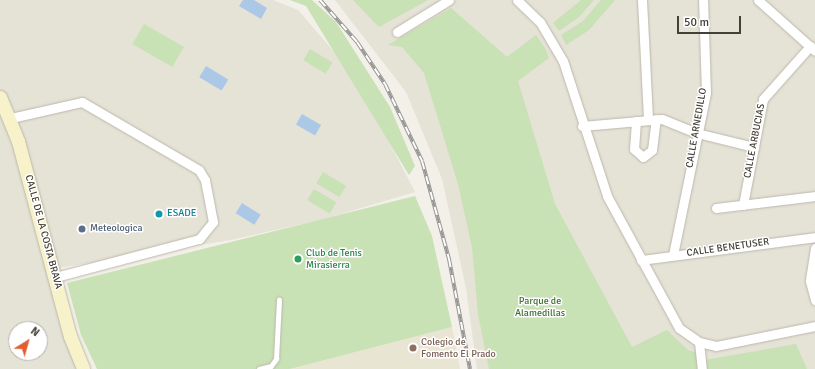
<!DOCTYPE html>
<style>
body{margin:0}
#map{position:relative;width:815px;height:369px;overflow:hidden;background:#f2f0e8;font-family:Signika,sans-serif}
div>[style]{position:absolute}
.residential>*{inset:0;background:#e5e2d6}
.education>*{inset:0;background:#e9e5d3}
.green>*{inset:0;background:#c8e1b5;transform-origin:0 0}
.water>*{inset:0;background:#abc8e7;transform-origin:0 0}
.roads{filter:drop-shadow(0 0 1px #bcb8ab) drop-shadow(0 0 1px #bcb8ab)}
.lane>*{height:4.5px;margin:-2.25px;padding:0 2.25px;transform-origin:2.25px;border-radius:2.25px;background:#fff}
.street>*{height:9px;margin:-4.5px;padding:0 4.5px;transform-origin:4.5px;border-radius:4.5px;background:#fff}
.secondary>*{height:13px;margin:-6.5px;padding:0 6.5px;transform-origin:6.5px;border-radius:6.5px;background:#f8f2cb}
.rail>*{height:4px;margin-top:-2px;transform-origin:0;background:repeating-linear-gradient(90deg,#fff 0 8px,#969696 0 16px);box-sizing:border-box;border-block:1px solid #969696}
.dots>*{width:11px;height:11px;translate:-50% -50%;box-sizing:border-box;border:2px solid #fff;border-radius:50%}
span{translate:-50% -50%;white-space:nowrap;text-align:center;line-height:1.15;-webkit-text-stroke:3px #fff;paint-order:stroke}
.street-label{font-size:10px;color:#444037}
.culture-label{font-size:10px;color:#0d838f}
.left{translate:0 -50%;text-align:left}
.service-label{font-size:10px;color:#4e5e75}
.leisure-label{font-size:10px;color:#27864d}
.park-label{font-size:10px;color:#426f31}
.education-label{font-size:10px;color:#785e54}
.north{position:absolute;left:8px;top:321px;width:40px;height:40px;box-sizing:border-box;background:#fff;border:1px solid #b4b3af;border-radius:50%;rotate:37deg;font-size:11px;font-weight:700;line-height:16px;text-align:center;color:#444037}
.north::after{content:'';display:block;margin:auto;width:14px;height:18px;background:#e05e30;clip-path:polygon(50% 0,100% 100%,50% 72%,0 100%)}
.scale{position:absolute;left:677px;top:16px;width:64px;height:18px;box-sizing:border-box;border:2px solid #444037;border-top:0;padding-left:5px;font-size:12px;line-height:14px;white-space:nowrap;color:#444037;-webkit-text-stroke:3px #fff;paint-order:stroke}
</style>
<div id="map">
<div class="residential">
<div style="clip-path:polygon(evenodd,0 0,273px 0,298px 10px,355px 76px,415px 192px,324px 219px,231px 240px,51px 269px,70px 354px,79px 369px,0 369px,0 0,16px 329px,40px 329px,40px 353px,16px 353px,16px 329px)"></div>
<div style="clip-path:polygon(335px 0,815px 0,815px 369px,477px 369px,466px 288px,442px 179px,406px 92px)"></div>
</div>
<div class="education">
<div style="clip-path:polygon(452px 327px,460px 369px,290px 369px)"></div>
</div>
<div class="green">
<div style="clip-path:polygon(290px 0,312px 0,336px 22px,390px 107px,415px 166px,409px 175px,306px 6px)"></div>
<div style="clip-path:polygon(353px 0,428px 0,379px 27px)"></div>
<div style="clip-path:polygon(581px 0,594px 0,579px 17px,559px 31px,553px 23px)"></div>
<div style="clip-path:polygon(601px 0,615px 0,589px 30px,566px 45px,561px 35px,583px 21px)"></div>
<div style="clip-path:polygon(451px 8px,507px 57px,536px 35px,545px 48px,549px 58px,518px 81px,555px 204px,632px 347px,667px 330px,688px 350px,704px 355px,705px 360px,796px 344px,807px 369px,489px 369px,478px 314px,472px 247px,458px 184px,424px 73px,402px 47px,388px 45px)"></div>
<div style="left:144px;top:24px;width:46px;height:23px;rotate:30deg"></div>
<div style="left:310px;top:49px;width:26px;height:13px;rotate:31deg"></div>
<div style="left:323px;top:172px;width:27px;height:13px;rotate:31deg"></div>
<div style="left:314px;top:189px;width:26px;height:13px;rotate:31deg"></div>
<div style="clip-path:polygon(415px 196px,432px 236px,452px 327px,290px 369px,97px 369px,81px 335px,67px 283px)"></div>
</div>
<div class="water">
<div style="clip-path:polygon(243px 0,254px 0,267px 8px,261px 19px,239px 6px)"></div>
<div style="left:206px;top:66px;width:26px;height:13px;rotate:31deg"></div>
<div style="left:302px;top:114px;width:22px;height:12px;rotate:30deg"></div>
<div style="left:242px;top:203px;width:22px;height:12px;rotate:32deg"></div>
</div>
<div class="roads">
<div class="lane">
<div style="left:259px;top:369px;width:12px;rotate:-14deg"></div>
<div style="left:271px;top:366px;width:9px;rotate:-54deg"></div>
<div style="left:276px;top:359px;width:59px;rotate:-87.1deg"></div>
</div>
<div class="street">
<div style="left:517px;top:0;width:32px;rotate:44deg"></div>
<div style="left:540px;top:22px;width:45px;rotate:59.5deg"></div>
<div style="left:563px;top:61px;width:142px;rotate:71.9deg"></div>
<div style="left:607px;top:196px;width:150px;rotate:61.4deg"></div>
<div style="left:679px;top:328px;width:24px;rotate:35deg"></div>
<div style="left:699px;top:342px;width:17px;rotate:13deg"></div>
<div style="left:716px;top:346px;width:101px;rotate:-11.4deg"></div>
<div style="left:642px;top:0;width:119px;rotate:87.1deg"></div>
<div style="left:758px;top:0;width:76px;rotate:41.8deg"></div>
<div style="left:397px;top:32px;width:61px;rotate:-31.6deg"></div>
<div style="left:11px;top:118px;width:73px;rotate:-12.7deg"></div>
<div style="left:82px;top:102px;width:135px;rotate:30.2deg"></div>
<div style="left:199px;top:170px;width:12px;rotate:59deg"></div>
<div style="left:205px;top:180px;width:43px;rotate:79.2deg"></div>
<div style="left:213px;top:222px;width:22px;rotate:129deg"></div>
<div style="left:199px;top:239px;width:149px;rotate:165.2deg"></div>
<div style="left:636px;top:121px;width:28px;rotate:94deg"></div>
<div style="left:634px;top:149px;width:12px;rotate:42deg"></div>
<div style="left:643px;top:157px;width:11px;rotate:-38deg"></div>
<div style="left:652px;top:150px;width:31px;rotate:-83deg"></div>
<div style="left:582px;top:126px;width:80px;rotate:-5deg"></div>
<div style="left:662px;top:119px;width:38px;rotate:22deg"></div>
<div style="left:697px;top:133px;width:59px;rotate:13.8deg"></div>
<div style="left:743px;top:205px;width:108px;rotate:-79.3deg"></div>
<div style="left:763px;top:99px;width:71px;rotate:-48.4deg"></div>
<div style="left:716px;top:208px;width:100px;rotate:-6.9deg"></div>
<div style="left:815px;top:248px;width:33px;rotate:99deg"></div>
<div style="left:810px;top:281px;width:20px;rotate:75deg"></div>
<div style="left:673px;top:255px;width:165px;rotate:-78.5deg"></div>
<div style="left:706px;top:93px;width:93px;rotate:-91.8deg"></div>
<div style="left:641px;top:260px;width:176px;rotate:-7.5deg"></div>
<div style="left:699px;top:342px;width:27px;rotate:84deg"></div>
</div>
<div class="secondary">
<div style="left:0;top:97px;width:48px;rotate:67.8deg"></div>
<div style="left:18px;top:141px;width:202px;rotate:75.1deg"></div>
<div style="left:70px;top:336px;width:35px;rotate:68deg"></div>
</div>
</div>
<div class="rail">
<div style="left:320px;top:0;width:56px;rotate:48.6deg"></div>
<div style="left:357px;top:42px;width:50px;rotate:56.3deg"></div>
<div style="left:385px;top:84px;width:85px;rotate:64.3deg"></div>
<div style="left:422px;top:161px;width:102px;rotate:74.6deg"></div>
<div style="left:449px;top:259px;width:112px;rotate:79.2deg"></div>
</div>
<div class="dots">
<div style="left:159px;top:214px;background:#0f9aa8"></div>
<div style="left:82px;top:229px;background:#5c6f8a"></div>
<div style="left:298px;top:259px;background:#2e9e5b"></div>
<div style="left:413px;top:348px;background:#8d6e63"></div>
</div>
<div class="street-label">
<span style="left:697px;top:128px;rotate:-80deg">CALLE ARNEDILLO</span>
<span style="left:755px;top:141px;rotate:-79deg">CALLE ARBUCIAS</span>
<span style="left:43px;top:232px;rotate:75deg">CALLE DE LA COSTA BRAVA</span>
<span style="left:728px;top:248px;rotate:-8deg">CALLE BENETUSER</span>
</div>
<div class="culture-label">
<span class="left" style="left:167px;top:214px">ESADE</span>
</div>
<div class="service-label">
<span class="left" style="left:90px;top:229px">Meteologica</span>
</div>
<div class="leisure-label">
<span class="left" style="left:306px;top:259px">Club de Tenis<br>Mirasierra</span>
</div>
<div class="park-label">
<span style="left:540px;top:307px">Parque de<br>Alamedillas</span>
</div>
<div class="education-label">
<span class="left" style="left:421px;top:348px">Colegio de<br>Fomento El Prado</span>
</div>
<div class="north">N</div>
<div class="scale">50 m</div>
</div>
